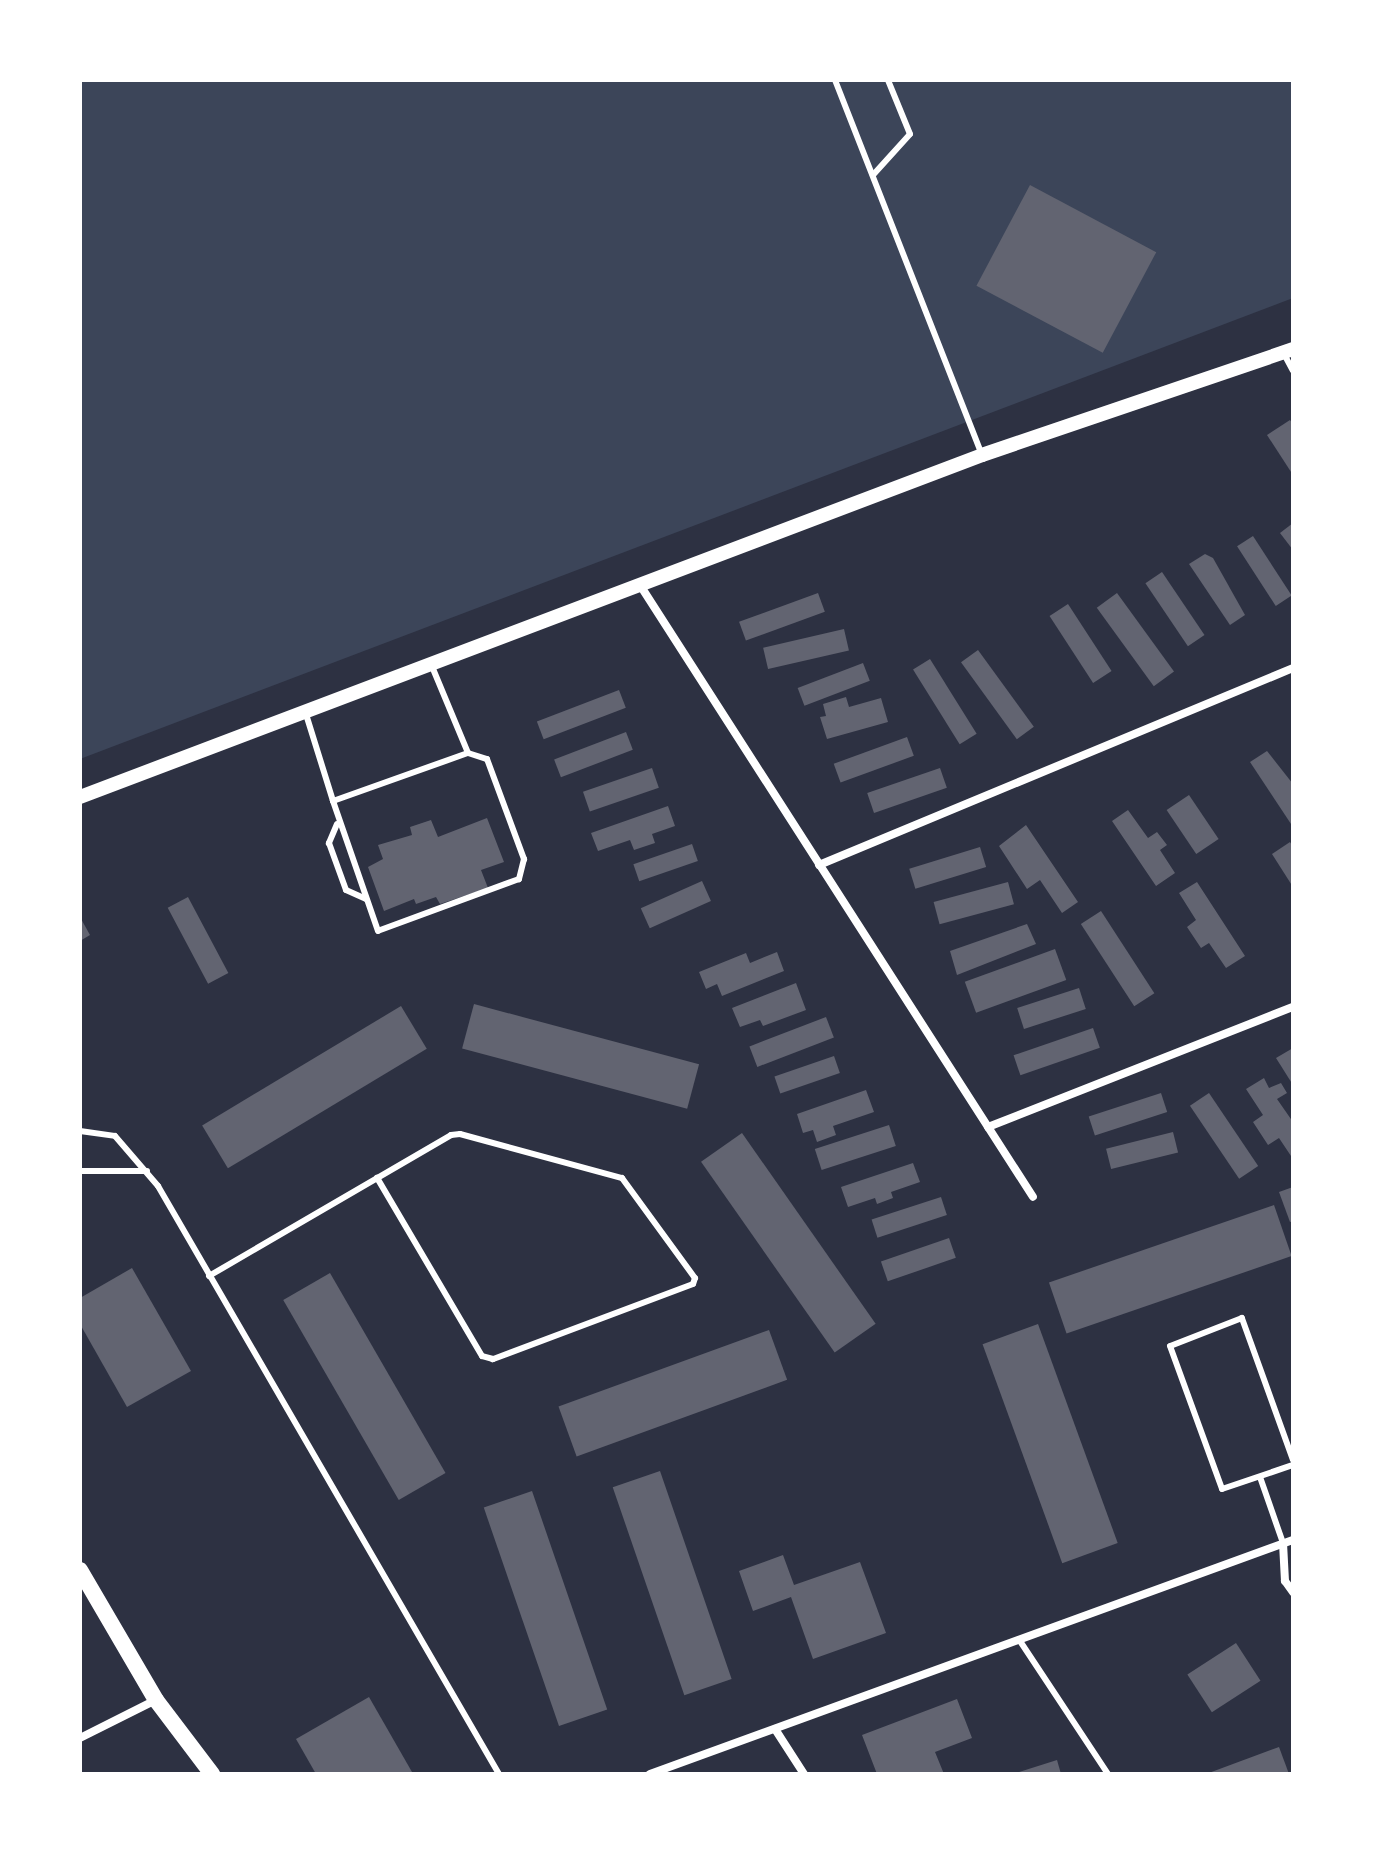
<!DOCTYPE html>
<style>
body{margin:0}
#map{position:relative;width:1373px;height:1854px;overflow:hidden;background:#2d3142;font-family:"Noto Sans",sans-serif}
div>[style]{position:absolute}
.green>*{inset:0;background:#3c4559}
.building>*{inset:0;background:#626471;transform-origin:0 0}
.service>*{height:6px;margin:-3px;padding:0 3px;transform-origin:3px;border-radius:3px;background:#fff}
.minor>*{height:8px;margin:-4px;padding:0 4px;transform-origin:4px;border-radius:4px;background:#fff}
.tertiary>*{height:14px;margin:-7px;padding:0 7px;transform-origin:7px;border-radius:7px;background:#fff}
.secondary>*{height:16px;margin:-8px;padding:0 8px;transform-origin:8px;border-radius:8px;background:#fff}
span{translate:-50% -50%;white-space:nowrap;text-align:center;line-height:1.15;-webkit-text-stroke:7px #fff;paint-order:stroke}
.frame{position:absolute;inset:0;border:82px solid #fff;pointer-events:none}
</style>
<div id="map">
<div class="green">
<div style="clip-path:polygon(80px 80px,1293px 80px,1293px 298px,80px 759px)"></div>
</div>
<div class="building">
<div style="left:1030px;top:185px;width:143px;height:114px;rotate:28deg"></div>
<div style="clip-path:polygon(1290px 420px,1293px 424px,1293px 475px,1267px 435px)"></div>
<div style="clip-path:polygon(1293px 523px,1293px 550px,1280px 533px)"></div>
<div style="left:1253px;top:536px;width:71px;height:19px;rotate:57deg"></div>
<div style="clip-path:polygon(1205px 554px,1213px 558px,1245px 615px,1230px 625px,1189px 564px)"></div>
<div style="left:1162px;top:572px;width:76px;height:20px;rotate:56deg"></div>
<div style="left:818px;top:593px;width:20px;height:84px;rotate:70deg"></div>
<div style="left:1117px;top:593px;width:97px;height:25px;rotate:54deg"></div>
<div style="left:1068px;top:604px;width:80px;height:22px;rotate:57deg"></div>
<div style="left:844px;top:629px;width:22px;height:83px;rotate:77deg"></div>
<div style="left:978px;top:650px;width:95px;height:21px;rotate:54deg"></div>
<div style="left:930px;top:659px;width:88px;height:20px;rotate:58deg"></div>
<div style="left:863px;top:663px;width:19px;height:70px;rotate:69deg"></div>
<div style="left:619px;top:690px;width:19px;height:88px;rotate:69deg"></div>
<div style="clip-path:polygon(846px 697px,849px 707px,881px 698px,888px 722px,827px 739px,820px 717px,826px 716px,823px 704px)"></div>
<div style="left:626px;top:732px;width:19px;height:77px;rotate:69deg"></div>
<div style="left:907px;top:737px;width:20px;height:78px;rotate:70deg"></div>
<div style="clip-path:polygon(1267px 751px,1293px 784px,1293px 827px,1250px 762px)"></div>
<div style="left:652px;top:768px;width:21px;height:73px;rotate:71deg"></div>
<div style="left:940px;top:768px;width:21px;height:77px;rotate:71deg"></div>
<div style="left:1189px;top:795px;width:53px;height:27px;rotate:56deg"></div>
<div style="clip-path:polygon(668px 806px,675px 826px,652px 834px,655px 843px,634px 850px,630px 840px,598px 851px,591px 833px)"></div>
<div style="clip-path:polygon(1128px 810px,1148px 838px,1157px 832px,1167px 845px,1160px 850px,1175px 873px,1156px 886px,1112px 821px)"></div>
<div style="clip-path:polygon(487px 818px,504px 862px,481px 870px,488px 888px,440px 904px,436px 897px,416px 904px,414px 899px,384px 911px,368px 867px,383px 859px,378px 845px,412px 835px,410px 827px,431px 820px,438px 837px)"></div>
<div style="clip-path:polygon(1026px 825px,1078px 902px,1062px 913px,1040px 880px,1027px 889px,999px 846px)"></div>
<div style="clip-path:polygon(1290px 842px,1293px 847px,1293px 887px,1272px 854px)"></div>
<div style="left:692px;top:844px;width:18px;height:62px;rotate:71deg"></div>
<div style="left:980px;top:847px;width:21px;height:74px;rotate:73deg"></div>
<div style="left:702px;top:881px;width:22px;height:67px;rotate:66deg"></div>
<div style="left:1008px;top:882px;width:23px;height:77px;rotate:75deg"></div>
<div style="clip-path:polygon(1197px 882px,1245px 956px,1226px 968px,1209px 943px,1201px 948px,1187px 927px,1196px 920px,1179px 893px)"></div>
<div style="left:188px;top:897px;width:86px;height:23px;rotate:62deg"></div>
<div style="left:1101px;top:911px;width:98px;height:24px;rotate:57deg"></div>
<div style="clip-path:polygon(80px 917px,90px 935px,80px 941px)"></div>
<div style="clip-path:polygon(1027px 924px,1036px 944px,957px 975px,950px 951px)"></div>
<div style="left:1055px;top:949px;width:33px;height:96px;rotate:70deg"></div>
<div style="clip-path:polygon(777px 952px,784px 971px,722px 996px,717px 984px,706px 989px,699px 972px,746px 953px,750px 963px)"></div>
<div style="clip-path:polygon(796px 983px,806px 1010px,763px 1026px,760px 1020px,740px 1027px,732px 1008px)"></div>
<div style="left:1079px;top:988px;width:22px;height:65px;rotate:72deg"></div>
<div style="left:474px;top:1004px;width:233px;height:46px;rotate:15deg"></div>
<div style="left:401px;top:1006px;width:50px;height:232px;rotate:59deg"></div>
<div style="left:826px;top:1017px;width:22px;height:82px;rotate:69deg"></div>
<div style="left:1093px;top:1028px;width:21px;height:84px;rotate:71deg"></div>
<div style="clip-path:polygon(1293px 1048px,1293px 1085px,1276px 1058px)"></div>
<div style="left:834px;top:1056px;width:18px;height:63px;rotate:71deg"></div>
<div style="clip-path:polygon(1264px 1078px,1269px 1088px,1281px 1083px,1287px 1093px,1277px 1099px,1293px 1122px,1293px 1159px,1279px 1138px,1268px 1145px,1253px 1122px,1263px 1115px,1246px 1089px)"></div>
<div style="clip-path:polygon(866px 1090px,874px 1112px,833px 1126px,836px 1135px,817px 1142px,813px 1130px,803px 1133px,797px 1114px)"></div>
<div style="left:1161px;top:1093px;width:20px;height:76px;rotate:72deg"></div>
<div style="left:1209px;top:1093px;width:88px;height:23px;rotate:56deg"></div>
<div style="left:889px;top:1125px;width:22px;height:78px;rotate:72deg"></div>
<div style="left:1173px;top:1132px;width:21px;height:69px;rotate:76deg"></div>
<div style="left:742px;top:1133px;width:233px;height:50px;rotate:55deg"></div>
<div style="clip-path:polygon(913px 1163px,920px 1182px,891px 1192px,893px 1198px,877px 1204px,875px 1198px,848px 1207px,841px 1187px)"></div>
<div style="clip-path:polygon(1293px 1187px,1293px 1221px,1290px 1222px,1279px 1192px)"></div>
<div style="left:941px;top:1197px;width:19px;height:73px;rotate:72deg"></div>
<div style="left:1274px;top:1205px;width:54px;height:238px;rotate:71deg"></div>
<div style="left:949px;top:1238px;width:21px;height:72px;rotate:71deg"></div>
<div style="clip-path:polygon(132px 1268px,191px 1371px,127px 1407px,80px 1324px,80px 1298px)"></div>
<div style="left:330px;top:1273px;width:231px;height:54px;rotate:60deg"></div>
<div style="left:1038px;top:1324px;width:233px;height:59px;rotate:70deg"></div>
<div style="left:769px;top:1330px;width:53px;height:224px;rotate:70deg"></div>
<div style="left:660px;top:1471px;width:220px;height:50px;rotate:71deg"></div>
<div style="left:532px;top:1491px;width:231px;height:51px;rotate:71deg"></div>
<div style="clip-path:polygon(783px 1555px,794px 1585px,860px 1562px,886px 1633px,813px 1659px,791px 1597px,753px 1611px,739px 1571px)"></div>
<div style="left:1236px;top:1643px;width:45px;height:58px;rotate:57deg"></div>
<div style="clip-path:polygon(369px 1697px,412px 1772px,316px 1774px,296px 1739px)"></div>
<div style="clip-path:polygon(957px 1699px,972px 1738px,935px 1752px,944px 1774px,877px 1774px,862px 1735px)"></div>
<div style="clip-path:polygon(1279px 1747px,1289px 1774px,1206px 1774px)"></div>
<div style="clip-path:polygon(1057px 1760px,1061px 1774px,1016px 1774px,1016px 1773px)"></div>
</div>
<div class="service">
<div style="left:835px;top:80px;width:403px;rotate:68.6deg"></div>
<div style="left:873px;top:175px;width:55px;rotate:-47.9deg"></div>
<div style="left:910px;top:134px;width:58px;rotate:-112.2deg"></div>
<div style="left:1283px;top:352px;width:21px;rotate:62deg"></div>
<div style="left:431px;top:664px;width:96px;rotate:67.4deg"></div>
<div style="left:305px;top:711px;width:94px;rotate:72.7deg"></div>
<div style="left:333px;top:801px;width:143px;rotate:-19.6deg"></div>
<div style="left:468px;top:753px;width:20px;rotate:18deg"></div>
<div style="left:487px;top:759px;width:107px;rotate:69.7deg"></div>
<div style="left:524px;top:859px;width:21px;rotate:104deg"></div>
<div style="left:519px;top:879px;width:150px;rotate:159.8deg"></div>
<div style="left:378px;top:931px;width:138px;rotate:-109.1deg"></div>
<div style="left:337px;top:824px;width:21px;rotate:113deg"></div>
<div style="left:329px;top:843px;width:50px;rotate:70.1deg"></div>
<div style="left:346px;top:890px;width:22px;rotate:24deg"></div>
<div style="left:80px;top:1131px;width:35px;rotate:8deg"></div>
<div style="left:115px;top:1136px;width:66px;rotate:49.3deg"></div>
<div style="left:158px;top:1186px;width:680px;rotate:59.89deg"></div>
<div style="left:80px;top:1171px;width:67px"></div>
<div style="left:209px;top:1276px;width:280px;rotate:-30.2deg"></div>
<div style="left:451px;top:1135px;width:9px;rotate:-6deg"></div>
<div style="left:460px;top:1134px;width:168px;rotate:15.2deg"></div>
<div style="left:622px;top:1178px;width:124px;rotate:53.9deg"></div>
<div style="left:695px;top:1278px;width:6px;rotate:108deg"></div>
<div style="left:693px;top:1284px;width:214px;rotate:159.4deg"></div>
<div style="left:493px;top:1359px;width:11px;rotate:-165deg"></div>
<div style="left:482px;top:1356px;width:207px;rotate:-120.5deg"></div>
<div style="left:1293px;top:1460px;width:151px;rotate:-109.8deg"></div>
<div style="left:1242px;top:1318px;width:77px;rotate:158.7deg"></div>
<div style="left:1170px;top:1346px;width:152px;rotate:70deg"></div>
<div style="left:1222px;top:1489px;width:75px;rotate:-18.7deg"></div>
<div style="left:1260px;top:1477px;width:70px;rotate:70.8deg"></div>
<div style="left:1020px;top:1641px;width:159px;rotate:56.5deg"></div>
</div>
<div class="minor">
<div style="left:640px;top:585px;width:727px;rotate:57.29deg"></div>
<div style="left:819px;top:865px;width:513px;rotate:-22.57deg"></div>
<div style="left:988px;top:1127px;width:328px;rotate:-21.5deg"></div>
<div style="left:1283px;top:1543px;width:38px;rotate:87deg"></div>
<div style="left:1285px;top:1581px;width:14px;rotate:54deg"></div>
<div style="left:775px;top:1729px;width:54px;rotate:57.2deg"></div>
<div style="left:80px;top:1738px;width:85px;rotate:-26.6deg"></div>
<div style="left:650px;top:1774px;width:684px;rotate:-20deg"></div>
</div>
<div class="tertiary">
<div style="left:80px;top:797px;width:965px;rotate:-20.76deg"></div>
<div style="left:982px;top:455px;width:329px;rotate:-18.8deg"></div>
</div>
<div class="secondary">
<div style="left:80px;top:1570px;width:151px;rotate:59.7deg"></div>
<div style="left:156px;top:1700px;width:93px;rotate:52.9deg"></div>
</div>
<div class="frame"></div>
</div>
